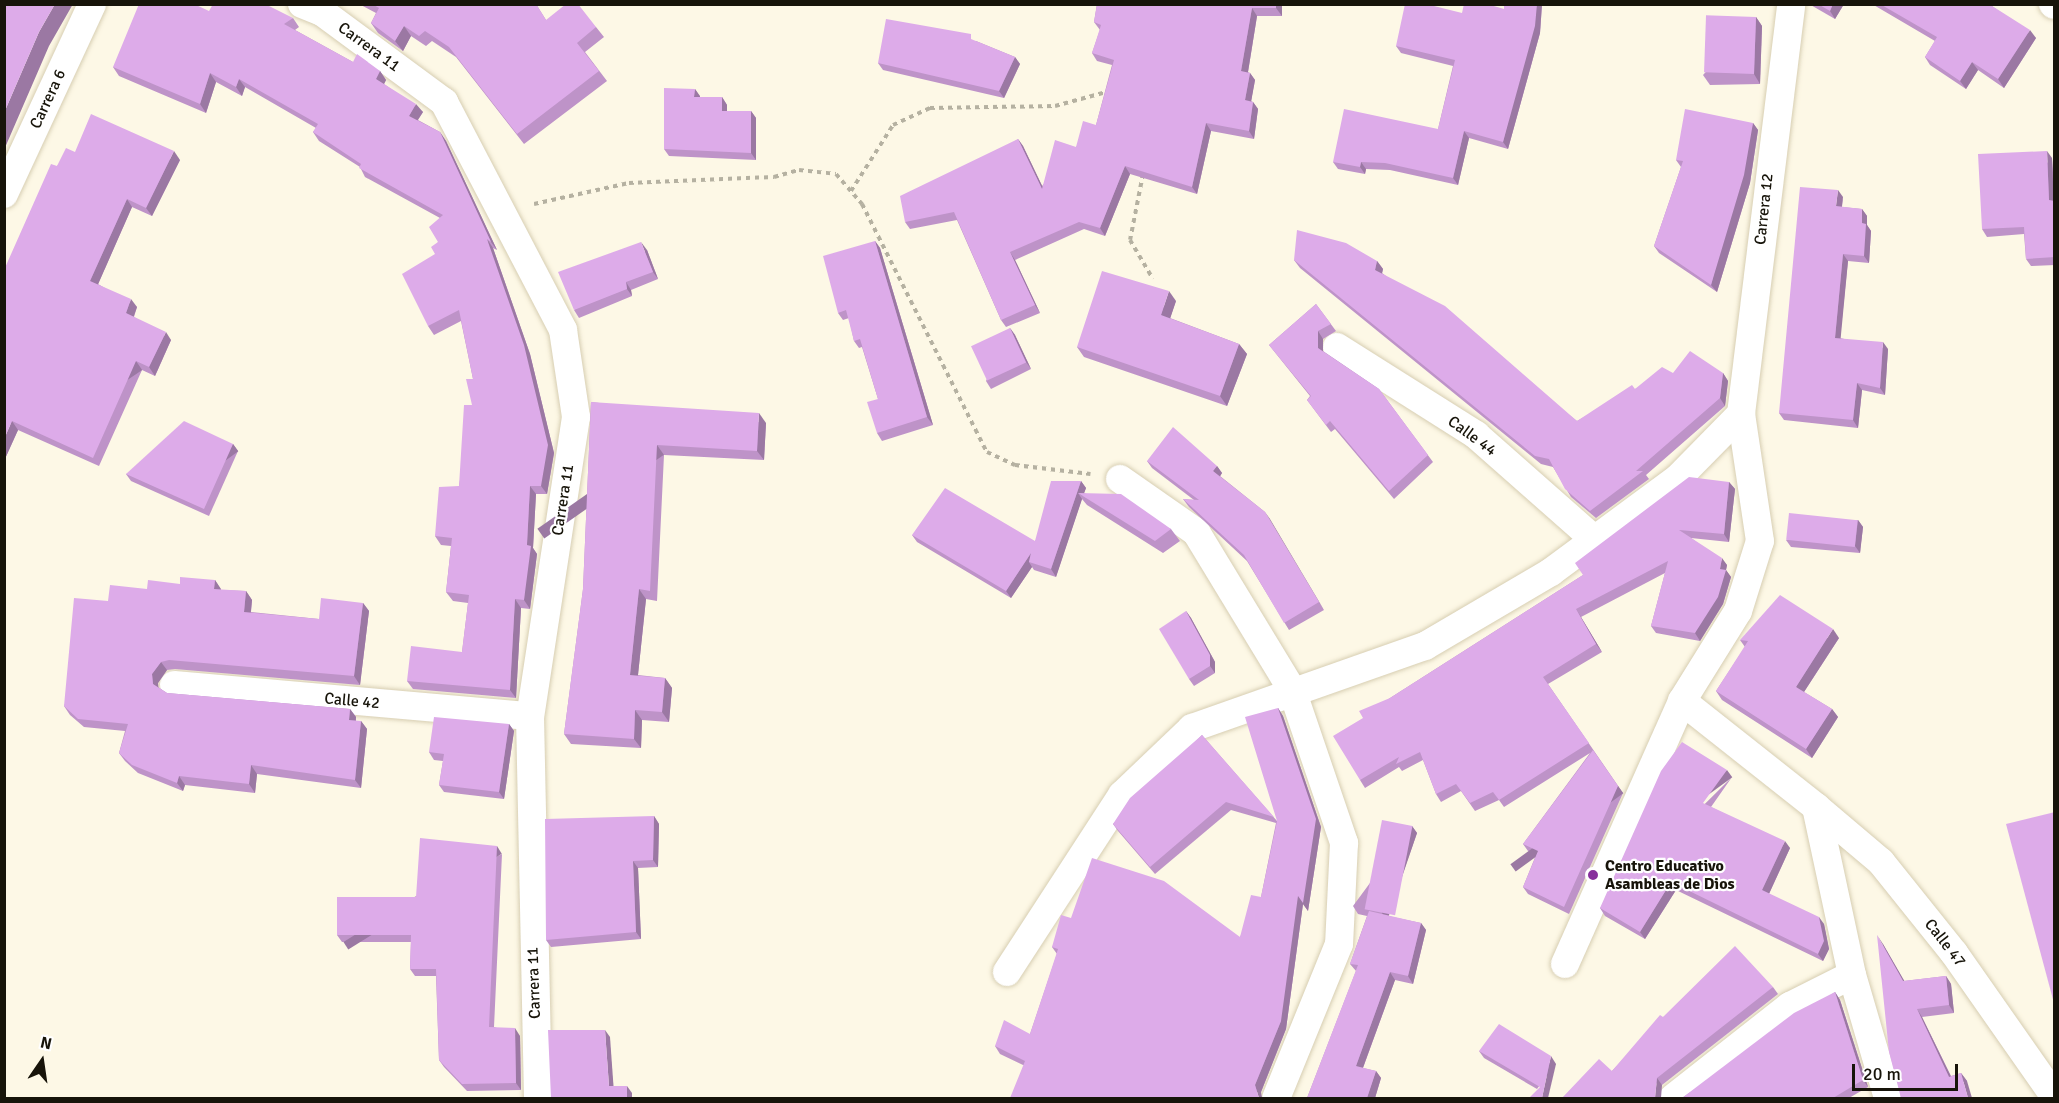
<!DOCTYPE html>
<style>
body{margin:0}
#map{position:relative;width:2059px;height:1103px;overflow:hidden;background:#fdf8e6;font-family:Signika,sans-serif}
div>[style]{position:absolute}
.path>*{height:4px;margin-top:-2px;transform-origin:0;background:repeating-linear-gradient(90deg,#b5b1a1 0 4.5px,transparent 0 9px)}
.roads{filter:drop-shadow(0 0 2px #d7ceb2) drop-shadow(0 0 2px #d7ceb2)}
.street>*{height:28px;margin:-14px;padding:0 14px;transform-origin:14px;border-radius:14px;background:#fff}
.wall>*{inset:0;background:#be93c8}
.shaded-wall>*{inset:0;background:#9b78a3;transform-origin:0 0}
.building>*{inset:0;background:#ddabe9;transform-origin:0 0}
.dots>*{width:16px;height:16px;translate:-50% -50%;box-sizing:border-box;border:3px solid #fff;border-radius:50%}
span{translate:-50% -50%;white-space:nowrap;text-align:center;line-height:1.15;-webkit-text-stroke:4.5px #fff;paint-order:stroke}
.street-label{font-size:16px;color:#17140a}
.poi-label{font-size:16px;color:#17140a;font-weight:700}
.left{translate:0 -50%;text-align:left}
.frame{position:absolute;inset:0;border:6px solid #17140a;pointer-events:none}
.north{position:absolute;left:12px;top:1031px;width:60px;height:60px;-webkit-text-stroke:4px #fff;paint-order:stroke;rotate:13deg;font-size:16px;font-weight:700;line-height:24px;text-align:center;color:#17140a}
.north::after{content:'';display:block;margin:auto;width:21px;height:27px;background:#17140a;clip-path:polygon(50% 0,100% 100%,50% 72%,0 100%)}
.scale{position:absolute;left:1852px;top:1064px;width:106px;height:27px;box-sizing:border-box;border:3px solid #17140a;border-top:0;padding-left:8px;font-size:18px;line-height:21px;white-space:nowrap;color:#17140a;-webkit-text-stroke:4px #fff;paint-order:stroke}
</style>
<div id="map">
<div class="path">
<div style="left:1143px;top:174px;width:67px;rotate:101.1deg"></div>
<div style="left:1130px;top:240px;width:45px;rotate:59.5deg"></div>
<div style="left:851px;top:191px;width:78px;rotate:-57.5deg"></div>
<div style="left:893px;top:125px;width:41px;rotate:-24.7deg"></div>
<div style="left:930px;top:108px;width:125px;rotate:-0.9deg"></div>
<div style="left:1055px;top:106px;width:57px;rotate:-15.3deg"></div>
<div style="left:534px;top:204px;width:97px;rotate:-12.5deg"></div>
<div style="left:629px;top:183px;width:145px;rotate:-2.4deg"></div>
<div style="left:774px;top:177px;width:26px;rotate:-16deg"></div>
<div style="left:799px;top:170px;width:37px;rotate:6deg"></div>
<div style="left:836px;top:174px;width:40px;rotate:49deg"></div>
<div style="left:862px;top:204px;width:278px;rotate:63.3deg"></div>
<div style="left:987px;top:452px;width:31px;rotate:25deg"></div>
<div style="left:1015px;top:465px;width:76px;rotate:6.8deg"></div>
</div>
<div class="roads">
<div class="street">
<div style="left:302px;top:4px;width:22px;rotate:22deg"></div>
<div style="left:322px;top:12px;width:152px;rotate:36.4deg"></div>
<div style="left:444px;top:102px;width:257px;rotate:62.4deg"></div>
<div style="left:563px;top:330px;width:88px;rotate:81.5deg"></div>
<div style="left:576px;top:417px;width:303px;rotate:98.7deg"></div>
<div style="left:530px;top:716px;width:382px;rotate:88.8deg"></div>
<div style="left:2053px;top:4px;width:1px;rotate:45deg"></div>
<div style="left:4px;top:194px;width:209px;rotate:-65.1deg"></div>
<div style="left:1337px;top:347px;width:165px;rotate:32.3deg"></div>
<div style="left:1476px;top:435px;width:159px;rotate:41.4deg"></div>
<div style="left:1120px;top:479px;width:93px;rotate:34.9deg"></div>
<div style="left:1196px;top:532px;width:185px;rotate:58.7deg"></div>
<div style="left:1292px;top:690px;width:162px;rotate:71.2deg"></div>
<div style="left:1344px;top:843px;width:101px;rotate:92.8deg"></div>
<div style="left:1339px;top:944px;width:166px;rotate:112.2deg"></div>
<div style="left:174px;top:685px;width:357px;rotate:5deg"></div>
<div style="left:1682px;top:701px;width:171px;rotate:38.3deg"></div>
<div style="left:1816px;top:807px;width:172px;rotate:77.9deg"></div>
<div style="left:1852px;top:975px;width:128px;rotate:73.7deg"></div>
<div style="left:1816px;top:807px;width:85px;rotate:40.2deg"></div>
<div style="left:1881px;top:862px;width:117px;rotate:51.3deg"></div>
<div style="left:1954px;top:953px;width:174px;rotate:55deg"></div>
<div style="left:1565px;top:964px;width:288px;rotate:-66deg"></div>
<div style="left:1682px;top:701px;width:106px;rotate:-58.1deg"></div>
<div style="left:1738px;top:611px;width:73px;rotate:-72.6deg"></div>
<div style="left:1760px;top:541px;width:128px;rotate:-98.5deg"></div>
<div style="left:1741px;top:414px;width:413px;rotate:-83deg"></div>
<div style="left:1007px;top:972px;width:211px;rotate:-57deg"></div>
<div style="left:1122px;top:795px;width:97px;rotate:-43.7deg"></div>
<div style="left:1192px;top:728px;width:247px;rotate:-19.4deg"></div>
<div style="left:1425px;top:646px;width:146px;rotate:-30.4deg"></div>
<div style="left:1551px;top:572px;width:158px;rotate:-36.5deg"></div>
<div style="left:1678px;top:478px;width:90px;rotate:-45.5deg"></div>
<div style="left:1673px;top:1098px;width:149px;rotate:-38.2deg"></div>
<div style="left:1790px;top:1006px;width:69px;rotate:-26.6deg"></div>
</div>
</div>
<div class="wall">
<div style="clip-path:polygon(359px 4px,536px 4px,546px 20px,596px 27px,604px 37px,585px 52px,607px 81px,524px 144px,456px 57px,432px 41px,426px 46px,411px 36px,403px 51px,378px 33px,371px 23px,376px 13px)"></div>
<div style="clip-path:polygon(1097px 4px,1282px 4px,1282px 16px,1257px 16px,1248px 72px,1250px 73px,1255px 80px,1251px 101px,1253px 102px,1258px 109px,1254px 139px,1211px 131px,1197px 194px,1130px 174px,1105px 236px,1084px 229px,1015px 260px,1040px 313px,1006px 327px,1001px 320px,957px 220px,910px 229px,905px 222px,1018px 139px,1023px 146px,1042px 186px,1076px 147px,1096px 125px,1112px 65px,1097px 61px,1092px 53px,1100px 30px,1094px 22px)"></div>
<div style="clip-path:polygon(1504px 4px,1542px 4px,1540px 33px,1508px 149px,1469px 138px,1458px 185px,1390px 170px,1366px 169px,1365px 174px,1338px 169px,1333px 162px,1438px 129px,1453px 66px,1401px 53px,1396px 46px,1462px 13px,1504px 9px)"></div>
<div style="clip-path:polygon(1809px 4px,1844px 4px,1835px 19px)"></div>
<div style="clip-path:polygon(1872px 4px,1989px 4px,2036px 38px,2004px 88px,1978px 70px,1966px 89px,1930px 65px,1925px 57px,1935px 41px)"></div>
<div style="clip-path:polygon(1756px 17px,1762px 26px,1760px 84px,1710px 85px,1703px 75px)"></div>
<div style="clip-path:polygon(293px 18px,299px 27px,295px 30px,353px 62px,380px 71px,386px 80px,384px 84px,423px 112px,418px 120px,440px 132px,446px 141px,497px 250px,493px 248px,530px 354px,554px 453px,547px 494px,536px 494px,533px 548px,537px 554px,530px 609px,521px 608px,516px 698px,413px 689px,407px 681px,462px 652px,468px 603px,453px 601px,446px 592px,451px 546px,441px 545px,435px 536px,459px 486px,472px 405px,473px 379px,461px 321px,434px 335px,428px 326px,435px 254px,438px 242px,440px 218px,365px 177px,360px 167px,319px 141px,313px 132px,316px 128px,245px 87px,242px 96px,216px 82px,206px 113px,119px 76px,113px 67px)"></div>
<div style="clip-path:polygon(976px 41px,1015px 57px,1020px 64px,1004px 98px,883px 70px,878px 63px)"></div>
<div style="clip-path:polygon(695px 89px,700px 97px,722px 97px,727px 105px,727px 111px,751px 111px,756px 118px,756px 160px,669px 156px,664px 149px)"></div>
<div style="clip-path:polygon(1753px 123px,1758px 130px,1750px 183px,1717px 292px,1659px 253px,1654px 246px,1681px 167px,1676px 160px)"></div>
<div style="clip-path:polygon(75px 152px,180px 160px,152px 216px,132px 207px,98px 284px,137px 307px,134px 317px,171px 340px,155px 376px,142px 370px,99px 466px,18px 430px,4px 461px,57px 166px)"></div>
<div style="clip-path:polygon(2052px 158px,2055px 201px,2055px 265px,2031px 266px,2026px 259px,2024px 234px,1987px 237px,1982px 229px)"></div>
<div style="clip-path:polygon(1843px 197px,1842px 207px,1862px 209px,1867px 216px,1867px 225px,1871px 231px,1869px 263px,1848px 261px,1840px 338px,1888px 349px,1885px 395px,1862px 390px,1858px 428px,1784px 420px,1779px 413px)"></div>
<div style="clip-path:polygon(875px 241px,880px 248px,933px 425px,882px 441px,877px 433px,878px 399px,862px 347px,859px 348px,854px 341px,849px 318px,843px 320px,838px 313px)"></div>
<div style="clip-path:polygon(647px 250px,658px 279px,631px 290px,632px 296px,579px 318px,574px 310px)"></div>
<div style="clip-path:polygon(1294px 260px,1377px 261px,1383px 269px,1382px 273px,1577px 421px,1635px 389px,1673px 373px,1723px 373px,1728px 381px,1725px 406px,1646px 475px,1649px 479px,1596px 518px,1571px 497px,1553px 467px,1541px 464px,1300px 268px)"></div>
<div style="clip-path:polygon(1176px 301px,1170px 318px,1239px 344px,1247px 354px,1227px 406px,1084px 357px,1077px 347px)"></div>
<div style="clip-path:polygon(1316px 304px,1336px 331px,1323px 339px,1323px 351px,1379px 389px,1433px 462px,1394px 499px,1335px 429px,1331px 432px,1307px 400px,1310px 396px,1269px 345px)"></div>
<div style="clip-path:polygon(1010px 328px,1015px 335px,1031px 369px,991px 389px,986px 381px)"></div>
<div style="clip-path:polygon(591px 402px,766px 423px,764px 460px,664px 455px,657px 601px,646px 599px,638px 675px,665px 678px,672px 688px,669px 722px,642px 720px,641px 748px,571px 744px,564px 734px,583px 589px)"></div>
<div style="clip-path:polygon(233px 444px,238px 451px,209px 516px,131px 481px,126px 474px)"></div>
<div style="clip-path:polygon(1147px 461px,1217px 466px,1222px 473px,1220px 476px,1265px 512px,1324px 610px,1289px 630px,1247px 561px,1189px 507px,1183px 499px,1194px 500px,1152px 468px)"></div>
<div style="clip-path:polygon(1081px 481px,1086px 488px,1084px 493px,1171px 529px,1180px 541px,1163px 553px,1087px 505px,1082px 499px,1056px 577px,1034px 570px,1032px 567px,1011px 598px,917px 542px,912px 535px,1035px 541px)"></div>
<div style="clip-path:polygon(1729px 482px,1735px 489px,1729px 542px,1691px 538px,1727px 565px,1726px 570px,1731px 577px,1723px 604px,1700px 641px,1656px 633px,1651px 626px,1665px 573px,1581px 617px,1602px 652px,1548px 684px,1623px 793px,1569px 914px,1528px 894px,1523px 887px,1536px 855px,1528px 851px,1523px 844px,1590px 753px,1504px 807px,1499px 800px,1475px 811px,1461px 791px,1441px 802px,1436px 794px,1423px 760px,1402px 771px,1399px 767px,1365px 788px,1360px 780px,1363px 718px,1390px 698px)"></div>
<div style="clip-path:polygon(1858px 520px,1863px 527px,1860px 553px,1791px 547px,1786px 540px)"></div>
<div style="clip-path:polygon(215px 580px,221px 590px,246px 591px,252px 600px,251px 612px,319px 619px,363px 603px,369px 611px,360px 685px,175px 669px,167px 670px,158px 683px,158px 687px,167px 693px,350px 709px,356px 717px,356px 721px,361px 721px,367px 729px,361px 788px,257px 774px,255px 793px,185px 785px,183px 791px,138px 773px,125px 761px,119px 753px,125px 731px,84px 727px,70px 715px,64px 706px,108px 601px,147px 589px,180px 584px)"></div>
<div style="clip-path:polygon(1186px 611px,1191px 618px,1215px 662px,1215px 673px,1194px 686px,1189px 679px)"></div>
<div style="clip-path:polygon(1839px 638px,1804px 692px,1832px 709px,1838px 717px,1812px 758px,1722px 700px,1716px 691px,1745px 647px,1740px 640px)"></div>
<div style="clip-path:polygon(1278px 708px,1283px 716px,1321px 827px,1308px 911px,1303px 904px,1286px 1029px,1261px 1092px,1023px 1065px,1000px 1054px,995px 1046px,1030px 1034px,1057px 954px,1052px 947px,1071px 918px,1240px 937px,1261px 897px,1276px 823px,1231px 810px,1155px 874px,1118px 831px,1113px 824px,1202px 735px,1277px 821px)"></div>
<div style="clip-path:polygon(509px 724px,514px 731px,504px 799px,444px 792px,439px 785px,443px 761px,434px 760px,429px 752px)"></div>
<div style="clip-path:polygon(1732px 777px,1711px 807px,1790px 848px,1769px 894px,1824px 924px,1829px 949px,1823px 961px,1676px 890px,1645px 939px,1605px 916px,1600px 908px)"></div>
<div style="clip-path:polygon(654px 816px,659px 824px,658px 867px,638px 868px,641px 939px,551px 947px,546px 940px)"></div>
<div style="clip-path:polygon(1412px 826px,1417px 833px,1388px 916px,1421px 923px,1426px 930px,1413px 984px,1395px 980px,1363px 1068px,1376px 1071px,1381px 1078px,1375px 1098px,1307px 1098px,1356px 971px,1350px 964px,1367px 916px,1358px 914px,1353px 906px)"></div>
<div style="clip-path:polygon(502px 854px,494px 1027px,520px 1036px,521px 1090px,467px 1091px,444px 1067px,439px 1060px,436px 976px,415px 976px,410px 969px,411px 942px,342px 942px,337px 935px)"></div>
<div style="clip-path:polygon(1883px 944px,1904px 981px,1946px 976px,1951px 984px,1954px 1013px,1922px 1017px,1951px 1076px,1961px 1073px,1967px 1081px,1901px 1098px)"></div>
<div style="clip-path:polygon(1773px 987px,1778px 994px,1662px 1085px,1612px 1071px,1663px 1017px)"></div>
<div style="clip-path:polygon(1835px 992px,1840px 1000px,1868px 1087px,1849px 1098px,1682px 1098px)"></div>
<div style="clip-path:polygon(1479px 1051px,1556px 1064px,1537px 1089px,1484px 1058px)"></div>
</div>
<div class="shaded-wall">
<div style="clip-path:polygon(55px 4px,73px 4px,49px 46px,4px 150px,4px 113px,39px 32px)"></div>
<div style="clip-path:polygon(1276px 4px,1282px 4px,1282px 16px,1276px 8px)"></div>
<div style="clip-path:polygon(1537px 4px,1542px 4px,1540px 33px,1508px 149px,1503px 142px)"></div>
<div style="clip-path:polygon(1833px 4px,1844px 4px,1835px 19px,1830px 11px)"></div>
<div style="clip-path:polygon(1252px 8px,1257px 16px,1247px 78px,1241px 71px)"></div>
<div style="clip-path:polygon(1756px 17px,1762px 26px,1760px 84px,1754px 74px)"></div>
<div style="clip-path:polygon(404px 26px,411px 36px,403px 51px,395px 41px)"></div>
<div style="clip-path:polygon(2030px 30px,2036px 38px,2004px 88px,1998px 79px)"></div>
<div style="clip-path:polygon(1015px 57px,1020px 64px,1004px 98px,999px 91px)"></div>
<div style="clip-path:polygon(1972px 62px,1978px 70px,1966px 89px,1960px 81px)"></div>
<div style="clip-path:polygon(380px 71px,386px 80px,382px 88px,376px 79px)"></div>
<div style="clip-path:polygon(210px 73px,216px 82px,206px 113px,200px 104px)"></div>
<div style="clip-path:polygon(1250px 73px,1255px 80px,1250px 108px,1245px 100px)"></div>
<div style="clip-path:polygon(239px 79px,245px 87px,242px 96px,236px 87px)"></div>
<div style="clip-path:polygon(695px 89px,700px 96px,700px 104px,694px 97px)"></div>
<div style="clip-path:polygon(722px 97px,727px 105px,727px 119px,722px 111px)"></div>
<div style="clip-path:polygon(1253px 102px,1258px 109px,1254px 139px,1249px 131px)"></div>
<div style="clip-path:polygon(416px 104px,423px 112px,415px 124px,409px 116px)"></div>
<div style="clip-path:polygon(751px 111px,756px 118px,756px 160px,751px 153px)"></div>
<div style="clip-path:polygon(1206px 123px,1211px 131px,1197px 194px,1192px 187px)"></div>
<div style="clip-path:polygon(1753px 123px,1758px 130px,1750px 183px,1717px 292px,1711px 285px)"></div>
<div style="clip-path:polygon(1464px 131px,1469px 138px,1458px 185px,1453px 178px)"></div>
<div style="clip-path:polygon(440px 132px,446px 141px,454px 158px,497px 250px,491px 242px)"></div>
<div style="clip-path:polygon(1018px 139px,1023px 146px,1047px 196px,1042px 189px)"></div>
<div style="clip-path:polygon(174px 151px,180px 160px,152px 216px,146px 208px)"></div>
<div style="clip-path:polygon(2047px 151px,2052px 158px,2054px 207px,2049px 200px)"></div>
<div style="clip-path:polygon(1361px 162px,1366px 169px,1365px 174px,1360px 167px)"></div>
<div style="clip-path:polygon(1125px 166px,1130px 174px,1105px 236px,1100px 228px)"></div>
<div style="clip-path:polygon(1838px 190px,1843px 197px,1841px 213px,1836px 206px)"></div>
<div style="clip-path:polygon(127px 199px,132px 207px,96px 289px,90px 281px)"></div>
<div style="clip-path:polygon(1862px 209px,1867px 216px,1867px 225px,1871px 231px,1869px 263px,1864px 256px,1862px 223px)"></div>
<div style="clip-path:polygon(487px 239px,493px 248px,530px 354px,554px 453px,547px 494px,541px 486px)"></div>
<div style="clip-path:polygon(875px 241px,880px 248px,933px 425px,927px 417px)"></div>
<div style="clip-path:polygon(641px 242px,647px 250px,658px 279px,653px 272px)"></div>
<div style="clip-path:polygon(1010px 252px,1015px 260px,1040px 313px,1035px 305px)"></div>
<div style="clip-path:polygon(1843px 254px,1848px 261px,1840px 345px,1835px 338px)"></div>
<div style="clip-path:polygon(1377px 261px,1383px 269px,1381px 278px,1375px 270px)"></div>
<div style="clip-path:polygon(626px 282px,631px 290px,632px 296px,627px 289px)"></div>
<div style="clip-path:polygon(1169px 291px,1176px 301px,1168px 325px,1161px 315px)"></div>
<div style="clip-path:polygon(131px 299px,137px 307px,132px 321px,126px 313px)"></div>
<div style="clip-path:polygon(1010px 328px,1015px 335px,1031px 369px,1026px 362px)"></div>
<div style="clip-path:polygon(1318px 331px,1323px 339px,1323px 355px,1318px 348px)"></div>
<div style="clip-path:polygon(166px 332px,171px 340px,155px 376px,149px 367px)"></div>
<div style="clip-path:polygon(1883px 342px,1888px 349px,1885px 395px,1880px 388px)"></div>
<div style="clip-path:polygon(1239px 344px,1247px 354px,1227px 406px,1220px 396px)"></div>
<div style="left:136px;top:361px;width:11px;height:106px;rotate:56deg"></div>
<div style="clip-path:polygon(1723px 373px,1728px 381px,1725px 406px,1720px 398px)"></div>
<div style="clip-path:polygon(1857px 383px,1862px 390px,1858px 428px,1853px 420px)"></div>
<div style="clip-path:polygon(759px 413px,766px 423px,764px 460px,757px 451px)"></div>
<div style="clip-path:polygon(12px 421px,18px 430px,4px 461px,4px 439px)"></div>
<div style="left:233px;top:444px;width:9px;height:71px;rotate:54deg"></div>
<div style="left:657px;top:445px;width:12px;height:146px;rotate:55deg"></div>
<div style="clip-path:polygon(1217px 466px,1222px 473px,1219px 478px,1213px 471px)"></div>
<div style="clip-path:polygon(1081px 481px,1086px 488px,1083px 496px,1078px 493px,1082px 499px,1056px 577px,1051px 569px)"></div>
<div style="clip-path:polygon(1729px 482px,1735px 489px,1729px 542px,1724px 534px)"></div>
<div style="clip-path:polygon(530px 486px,536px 494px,533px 548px,537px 554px,530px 609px,524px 600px)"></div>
<div style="clip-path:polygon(1265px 512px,1270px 519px,1324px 610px,1319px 602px)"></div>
<div style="clip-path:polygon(1858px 520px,1863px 527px,1860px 553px,1855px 546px)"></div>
<div style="clip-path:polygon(1031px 553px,1029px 562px,1032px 567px,1011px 598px,1006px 591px)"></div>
<div style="clip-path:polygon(1722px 558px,1727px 565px,1726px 570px,1731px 577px,1723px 604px,1700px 641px,1695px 633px,1720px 569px)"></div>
<div style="clip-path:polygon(215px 580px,221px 589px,220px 598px,214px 589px)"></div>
<div style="clip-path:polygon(639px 589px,646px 599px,637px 684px,630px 675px)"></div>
<div style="clip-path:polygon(246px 591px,252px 600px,250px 620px,244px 612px)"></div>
<div style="clip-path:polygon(515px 599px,521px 608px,516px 698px,510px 690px)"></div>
<div style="clip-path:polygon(363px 603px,369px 611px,360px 685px,354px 676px)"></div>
<div style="clip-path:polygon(1576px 609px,1581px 617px,1602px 652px,1596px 644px)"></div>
<div style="clip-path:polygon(1186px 611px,1191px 618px,1215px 662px,1215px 673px,1210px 666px)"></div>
<div style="clip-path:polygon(1833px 629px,1839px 638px,1802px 695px,1796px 687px)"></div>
<div style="clip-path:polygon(161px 662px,167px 670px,158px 683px,159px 692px,153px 684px,152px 674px)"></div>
<div style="clip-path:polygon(665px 678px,672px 688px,669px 722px,662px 712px)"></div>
<div style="clip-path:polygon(1278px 708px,1283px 716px,1321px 827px,1308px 911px,1303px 904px,1286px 1029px,1261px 1092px,1262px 1098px,1259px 1098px,1255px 1085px,1281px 1021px)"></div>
<div style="clip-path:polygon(350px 709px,356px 717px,355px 729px,349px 720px)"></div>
<div style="clip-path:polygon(1832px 709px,1838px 717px,1812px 758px,1806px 749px)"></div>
<div style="clip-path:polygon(635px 710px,642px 720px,641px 748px,634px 739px)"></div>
<div style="clip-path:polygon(361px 721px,367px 729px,361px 788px,355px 780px)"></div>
<div style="clip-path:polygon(509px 724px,514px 731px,504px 799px,499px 792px)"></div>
<div style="clip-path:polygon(251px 765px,257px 774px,255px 793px,249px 784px)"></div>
<div style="left:1727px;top:770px;width:9px;height:41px;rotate:54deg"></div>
<div style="clip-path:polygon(179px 776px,185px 785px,183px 791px,177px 783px)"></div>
<div style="left:1618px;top:786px;width:9px;height:133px;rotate:54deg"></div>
<div style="clip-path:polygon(654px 816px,659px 824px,658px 867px,653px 860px)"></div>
<div style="clip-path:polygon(1412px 826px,1417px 833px,1387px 921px,1382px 913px)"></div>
<div style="clip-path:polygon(1785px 841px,1790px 848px,1767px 898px,1762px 890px)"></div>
<div style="left:497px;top:846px;width:9px;height:181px;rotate:58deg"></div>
<div style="clip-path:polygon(633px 861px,638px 868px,641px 939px,636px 932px)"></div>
<div style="clip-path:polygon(1671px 882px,1676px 890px,1645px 939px,1640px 932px)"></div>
<div style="clip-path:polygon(1819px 917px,1824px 924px,1829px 949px,1823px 961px,1818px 954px)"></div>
<div style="clip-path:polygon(1421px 923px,1426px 930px,1413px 984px,1408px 976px)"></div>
<div style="clip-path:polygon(1877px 935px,1883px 944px,1909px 989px,1903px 981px)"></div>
<div style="clip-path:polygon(1390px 972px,1395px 980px,1361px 1073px,1356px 1066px)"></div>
<div style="clip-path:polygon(1946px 976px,1951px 984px,1954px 1013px,1949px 1005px)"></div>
<div style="clip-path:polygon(1835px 992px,1840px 1000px,1868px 1087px,1863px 1080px)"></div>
<div style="clip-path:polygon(1917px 1009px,1922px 1017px,1955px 1085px,1949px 1077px)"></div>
<div style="clip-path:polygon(515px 1028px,520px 1036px,521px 1090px,516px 1083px)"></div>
<div style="clip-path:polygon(605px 1030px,610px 1037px,614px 1093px,609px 1086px)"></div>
<div style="clip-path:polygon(1551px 1056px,1556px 1064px,1548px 1098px,1542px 1098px)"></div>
<div style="clip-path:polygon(1376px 1071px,1381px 1078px,1375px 1098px,1367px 1098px)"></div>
<div style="clip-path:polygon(1961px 1073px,1967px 1081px,1972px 1098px,1968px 1098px)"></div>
<div style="clip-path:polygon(1657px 1078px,1662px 1085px,1661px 1098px,1655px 1098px)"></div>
<div style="clip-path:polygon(627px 1086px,632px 1093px,632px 1098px,627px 1098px)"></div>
</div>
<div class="building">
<div style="clip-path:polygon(4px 4px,55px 4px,39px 32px,4px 113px)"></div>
<div style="clip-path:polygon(139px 4px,194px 4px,209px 11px,213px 4px,265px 4px,293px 18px,284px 24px,353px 62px,357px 54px,380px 71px,376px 79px,416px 104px,409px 116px,440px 132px,491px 242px,487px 239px,524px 345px,548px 445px,541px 486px,530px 486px,527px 545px,531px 546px,524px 600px,515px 599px,510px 690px,407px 681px,411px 646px,462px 652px,469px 595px,446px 592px,452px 538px,435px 536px,439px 487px,459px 486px,464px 405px,472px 405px,466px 379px,473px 379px,459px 310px,428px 326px,402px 274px,435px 254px,431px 247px,438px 242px,429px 227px,443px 215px,359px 168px,361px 164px,313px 132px,318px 124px,239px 79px,236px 87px,210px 73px,200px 104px,113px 67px)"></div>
<div style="clip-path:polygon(372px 4px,536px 4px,546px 20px,566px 4px,578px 4px,596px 27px,577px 43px,599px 71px,517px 134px,449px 47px,425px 31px,419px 36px,404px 26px,395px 41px,371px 23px,379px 8px)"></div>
<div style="clip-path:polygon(1097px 4px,1276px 4px,1276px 8px,1252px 8px,1241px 71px,1250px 73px,1245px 100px,1253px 102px,1249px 131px,1206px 123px,1192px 187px,1125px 166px,1100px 228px,1079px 222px,1010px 252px,1035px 305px,1001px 320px,954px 212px,905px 222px,900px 196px,1018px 139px,1042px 189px,1055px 140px,1076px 147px,1083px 121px,1096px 125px,1114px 60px,1092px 53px,1101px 25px,1094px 22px)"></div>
<div style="clip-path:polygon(1405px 4px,1426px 4px,1462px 13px,1464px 4px,1487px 4px,1504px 9px,1504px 4px,1537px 4px,1535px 26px,1503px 142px,1464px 131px,1453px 178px,1385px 163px,1361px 162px,1360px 167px,1333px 162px,1344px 109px,1438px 129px,1455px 60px,1396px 46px)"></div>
<div style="clip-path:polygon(1818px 4px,1833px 4px,1830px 11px)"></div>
<div style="clip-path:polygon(1880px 4px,1989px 4px,2030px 30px,1998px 79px,1972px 62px,1960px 81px,1925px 57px,1937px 37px)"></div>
<div style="left:1756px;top:17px;width:57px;height:50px;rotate:92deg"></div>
<div style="clip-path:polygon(886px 19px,971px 34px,971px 39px,1015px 57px,999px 91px,878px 63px)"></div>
<div style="clip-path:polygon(664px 88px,695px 89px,694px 97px,722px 97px,722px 111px,751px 111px,751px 153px,664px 149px)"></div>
<div style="clip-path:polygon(1685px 109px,1753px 123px,1744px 175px,1711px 285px,1654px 246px,1683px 161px,1676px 160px)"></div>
<div style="clip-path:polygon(91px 114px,174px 151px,146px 208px,127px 199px,90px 281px,131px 299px,126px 313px,166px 332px,149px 367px,136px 361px,93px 458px,12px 421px,4px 439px,4px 270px,51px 164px,57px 166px,66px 148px,75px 152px)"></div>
<div style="clip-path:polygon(2047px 151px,2049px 200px,2055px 201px,2055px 257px,2026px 259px,2024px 227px,1982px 229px,1978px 154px)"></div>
<div style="clip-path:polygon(1800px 187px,1838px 190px,1836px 206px,1862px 209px,1862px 223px,1866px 224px,1864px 256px,1843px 254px,1835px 338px,1883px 342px,1880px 388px,1857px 383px,1853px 420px,1779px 413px)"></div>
<div style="clip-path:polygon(1297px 230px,1346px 243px,1377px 261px,1375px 270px,1445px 306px,1577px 421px,1632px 385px,1635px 389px,1662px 367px,1673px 373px,1690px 351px,1723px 373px,1720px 398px,1636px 471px,1643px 471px,1590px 511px,1565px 489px,1549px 459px,1535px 456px,1294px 260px)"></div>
<div style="clip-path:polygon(875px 241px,927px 417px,877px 433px,867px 402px,878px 399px,860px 339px,854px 341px,846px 310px,838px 313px,823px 256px)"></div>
<div style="clip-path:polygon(641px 242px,653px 272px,626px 282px,627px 289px,574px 310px,558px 272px)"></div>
<div style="clip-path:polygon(1102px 271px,1169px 291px,1161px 315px,1239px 344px,1220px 396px,1077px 347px)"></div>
<div style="clip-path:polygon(1316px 304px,1331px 324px,1318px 331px,1318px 348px,1379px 389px,1428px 455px,1389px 491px,1330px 421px,1326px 425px,1307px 400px,1311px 396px,1269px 345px)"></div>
<div style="left:1010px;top:328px;width:38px;height:43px;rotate:65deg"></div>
<div style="clip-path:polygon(591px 402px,759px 413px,757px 451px,657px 445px,650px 591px,639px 589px,630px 675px,665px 678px,662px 712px,635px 710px,634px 739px,564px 734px,583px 589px)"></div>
<div style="clip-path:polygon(184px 421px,233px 444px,204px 509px,126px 474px)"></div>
<div style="clip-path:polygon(1173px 427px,1217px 466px,1213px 471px,1265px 512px,1319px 602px,1284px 623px,1244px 555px,1183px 499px,1199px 500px,1147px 461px)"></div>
<div style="clip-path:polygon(1689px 477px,1729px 482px,1724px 534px,1679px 530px,1722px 558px,1720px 569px,1726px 570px,1718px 597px,1695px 633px,1651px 626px,1668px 561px,1576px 609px,1596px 644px,1543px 677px,1589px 743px,1499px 800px,1493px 792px,1470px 803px,1456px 784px,1436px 794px,1420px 752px,1396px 764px,1399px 757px,1360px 780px,1333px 736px,1363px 718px,1359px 711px,1390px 698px,1583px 575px,1575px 563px)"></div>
<div style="clip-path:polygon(1051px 481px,1081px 481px,1051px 569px,1029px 562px,1031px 553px,1006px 591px,912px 535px,945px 488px,1035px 541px)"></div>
<div style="clip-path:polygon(1078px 493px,1121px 494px,1171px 529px,1155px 541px)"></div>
<div style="left:1789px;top:513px;width:69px;height:27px;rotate:6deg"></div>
<div style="clip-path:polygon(180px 577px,215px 580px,214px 589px,246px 591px,244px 612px,319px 619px,321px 598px,363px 603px,354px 676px,169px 660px,161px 662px,152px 674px,153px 684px,167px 693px,350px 709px,349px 720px,361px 721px,355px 780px,251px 765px,249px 784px,179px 776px,177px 783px,132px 765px,119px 753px,128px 724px,78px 719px,64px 706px,74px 598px,108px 601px,110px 585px,147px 589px,148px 580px,180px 584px)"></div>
<div style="clip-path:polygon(1780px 595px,1833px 629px,1796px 687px,1832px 709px,1806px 749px,1716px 691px,1748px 641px,1740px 640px)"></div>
<div style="clip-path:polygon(1186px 611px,1210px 655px,1210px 666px,1189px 679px,1159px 629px)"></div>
<div style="clip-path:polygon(1278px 708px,1316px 819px,1303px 903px,1298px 896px,1281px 1021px,1255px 1085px,1259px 1098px,1010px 1098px,1025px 1061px,995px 1046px,1004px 1020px,1030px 1034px,1058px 949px,1052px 947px,1061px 915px,1071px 918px,1092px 858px,1164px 881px,1240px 937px,1251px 895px,1261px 897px,1277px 821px,1245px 717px)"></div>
<div style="clip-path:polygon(434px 717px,509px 724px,499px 792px,439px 785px,444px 754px,429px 752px)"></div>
<div style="clip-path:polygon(1202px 735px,1274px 817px,1226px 802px,1150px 867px,1113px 824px,1130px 798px)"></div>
<div style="clip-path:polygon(1682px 742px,1727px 770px,1703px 803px,1785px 841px,1762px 890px,1819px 917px,1824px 941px,1818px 954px,1671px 882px,1640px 932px,1600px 908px,1661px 771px)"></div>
<div style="clip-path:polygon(1593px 750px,1618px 786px,1564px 907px,1523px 887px,1538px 851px,1523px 844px)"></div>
<div style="clip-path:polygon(2055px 812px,2055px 1007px,2006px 824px)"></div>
<div style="clip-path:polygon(654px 816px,653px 860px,633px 861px,636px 932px,546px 940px,545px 819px)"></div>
<div style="left:1382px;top:820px;width:31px;height:91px;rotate:11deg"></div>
<div style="clip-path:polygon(420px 838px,497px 846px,489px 1027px,515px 1028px,516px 1083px,462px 1084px,439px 1060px,436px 969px,410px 969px,411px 935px,337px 935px,337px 897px,416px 897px)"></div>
<div style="clip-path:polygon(1369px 911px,1421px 923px,1408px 976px,1390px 972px,1356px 1066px,1376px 1071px,1367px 1098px,1307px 1098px,1358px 965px,1350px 964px)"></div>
<div style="clip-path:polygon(1877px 935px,1903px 981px,1946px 976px,1949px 1005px,1917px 1009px,1949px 1077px,1961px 1073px,1968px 1098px,1901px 1098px,1889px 1052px)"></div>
<div style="clip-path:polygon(1735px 946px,1773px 987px,1657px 1078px,1655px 1098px,1562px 1098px,1599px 1059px,1612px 1071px,1660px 1015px,1663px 1017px)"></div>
<div style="clip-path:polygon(1835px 992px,1863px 1080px,1833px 1098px,1682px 1098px,1794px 1013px)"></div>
<div style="clip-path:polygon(1499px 1024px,1551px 1056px,1542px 1098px,1529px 1098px,1540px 1087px,1479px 1051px)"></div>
<div style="clip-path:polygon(548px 1030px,605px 1030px,609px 1086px,627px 1086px,627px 1098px,551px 1098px)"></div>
</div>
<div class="dots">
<div style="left:1593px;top:875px;background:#872f9c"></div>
</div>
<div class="street-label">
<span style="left:369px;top:47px;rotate:36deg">Carrera 11</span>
<span style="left:48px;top:99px;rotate:-65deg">Carrera 6</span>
<span style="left:1764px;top:209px;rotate:-84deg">Carrera 12</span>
<span style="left:1472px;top:436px;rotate:36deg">Calle 44</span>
<span style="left:563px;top:500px;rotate:-81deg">Carrera 11</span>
<span style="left:352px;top:701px;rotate:5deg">Calle 42</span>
<span style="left:1945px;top:943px;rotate:52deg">Calle 47</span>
<span style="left:534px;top:983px;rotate:-92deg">Carrera 11</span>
</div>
<div class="poi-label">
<span class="left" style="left:1605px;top:875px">Centro Educativo<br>Asambleas de Dios</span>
</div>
<div class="frame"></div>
<div class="north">N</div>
<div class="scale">20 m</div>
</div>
